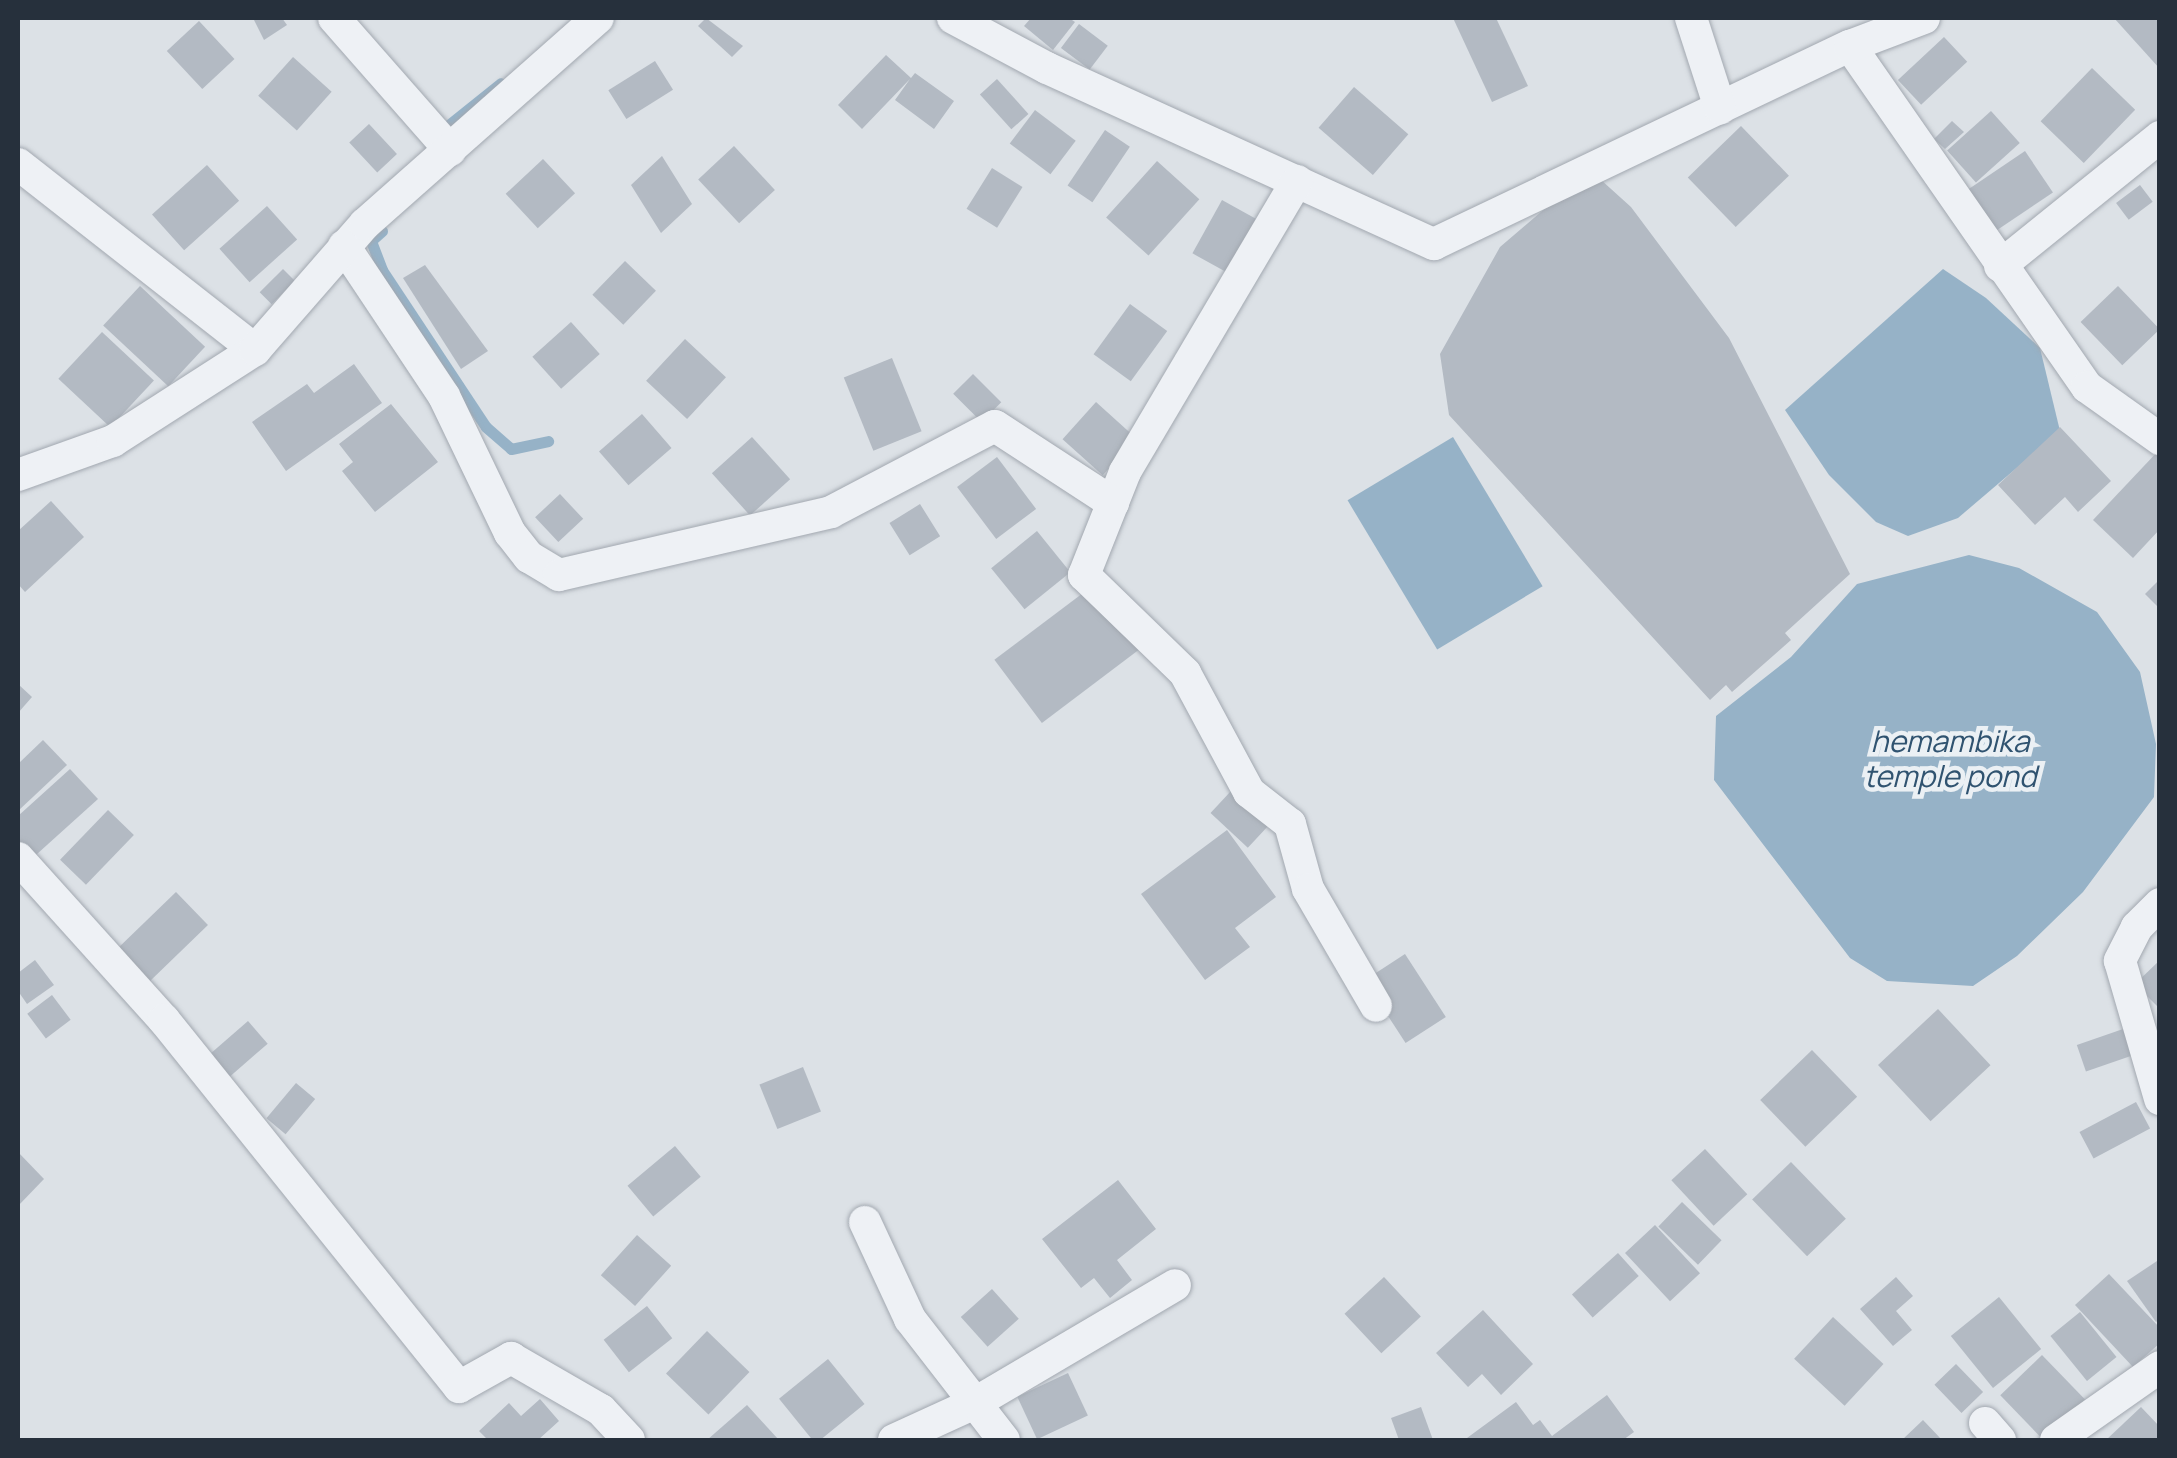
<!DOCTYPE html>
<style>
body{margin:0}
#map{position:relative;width:2177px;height:1458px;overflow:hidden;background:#dce1e6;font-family:Manrope,sans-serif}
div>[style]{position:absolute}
.water>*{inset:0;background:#96b2c7;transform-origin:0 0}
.stream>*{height:11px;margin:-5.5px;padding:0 5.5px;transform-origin:5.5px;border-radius:5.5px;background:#96b2c7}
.building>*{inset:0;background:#b3bac3;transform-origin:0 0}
.roads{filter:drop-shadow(0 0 2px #a2a8b0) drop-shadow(0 0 2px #a2a8b0)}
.street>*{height:32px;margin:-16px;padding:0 16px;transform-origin:16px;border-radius:16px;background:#eef1f5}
span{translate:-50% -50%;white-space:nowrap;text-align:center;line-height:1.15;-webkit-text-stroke:9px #ebf0f4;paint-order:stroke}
.water-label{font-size:30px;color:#305370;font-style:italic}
.frame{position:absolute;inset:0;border:20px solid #26303c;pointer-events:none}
</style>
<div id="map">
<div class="water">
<div style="clip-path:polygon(1943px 269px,1986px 298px,2040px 348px,2060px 431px,1958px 518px,1908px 536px,1876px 522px,1829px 475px,1785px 410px)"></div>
<div style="left:1453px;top:437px;width:174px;height:123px;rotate:59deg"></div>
<div style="clip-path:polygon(1969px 555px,2019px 568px,2097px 612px,2140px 672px,2156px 744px,2154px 797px,2083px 892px,2017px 956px,1973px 986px,1887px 981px,1850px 958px,1714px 780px,1716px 716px,1791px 657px,1857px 584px)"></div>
</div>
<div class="stream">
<div style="left:446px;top:127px;width:70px;rotate:-38.7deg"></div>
<div style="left:382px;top:231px;width:15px;rotate:138deg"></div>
<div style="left:371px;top:241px;width:31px;rotate:69deg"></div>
<div style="left:382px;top:270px;width:188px;rotate:56.5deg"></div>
<div style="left:486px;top:427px;width:33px;rotate:41deg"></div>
<div style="left:511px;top:449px;width:38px;rotate:-12deg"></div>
</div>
<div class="building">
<div style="clip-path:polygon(253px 18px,282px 18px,287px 25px,264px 40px)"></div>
<div style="clip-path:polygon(706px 18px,743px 46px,732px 57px,698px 26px)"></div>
<div style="clip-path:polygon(1031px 18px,1069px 18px,1075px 22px,1053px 50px,1024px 26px)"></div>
<div style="clip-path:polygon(1453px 18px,1496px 18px,1528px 86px,1492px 102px)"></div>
<div style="clip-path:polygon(2114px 18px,2160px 18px,2160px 69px)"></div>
<div style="left:199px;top:21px;width:52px;height:44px;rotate:47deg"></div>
<div style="left:1079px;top:24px;width:36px;height:30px;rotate:37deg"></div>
<div style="left:1944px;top:37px;width:34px;height:63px;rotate:47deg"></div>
<div style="clip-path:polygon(886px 55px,911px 78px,915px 73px,954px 101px,934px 129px,895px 100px,910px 79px,862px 129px,838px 105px)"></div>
<div style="left:293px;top:57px;width:52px;height:52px;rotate:42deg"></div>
<div style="left:655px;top:61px;width:34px;height:55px;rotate:58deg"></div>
<div style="left:2092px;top:68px;width:60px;height:74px;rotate:44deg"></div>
<div style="left:997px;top:79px;width:47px;height:23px;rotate:48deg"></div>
<div style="left:1354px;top:87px;width:72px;height:54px;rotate:41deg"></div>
<div style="left:1035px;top:110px;width:51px;height:42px;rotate:37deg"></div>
<div style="left:1991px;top:111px;width:43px;height:59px;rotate:48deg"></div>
<div style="clip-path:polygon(1952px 121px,1964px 132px,1945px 149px,1934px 139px)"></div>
<div style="left:369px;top:124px;width:41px;height:27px;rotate:47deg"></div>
<div style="left:1741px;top:126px;width:69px;height:74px;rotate:46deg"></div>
<div style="left:1105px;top:130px;width:30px;height:67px;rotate:34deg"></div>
<div style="left:734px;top:146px;width:60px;height:49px;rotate:47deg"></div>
<div style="left:2025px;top:151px;width:50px;height:70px;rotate:56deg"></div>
<div style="clip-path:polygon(662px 156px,692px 204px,661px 233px,631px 185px)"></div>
<div style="left:543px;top:159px;width:47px;height:51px;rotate:47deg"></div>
<div style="left:1157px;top:161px;width:57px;height:76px;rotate:42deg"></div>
<div style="left:207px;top:165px;width:48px;height:74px;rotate:48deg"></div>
<div style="left:992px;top:168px;width:36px;height:48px;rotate:32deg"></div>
<div style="clip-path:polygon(1590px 170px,1631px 207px,1729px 338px,1850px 574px,1785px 633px,1791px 640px,1732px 692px,1726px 685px,1710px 700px,1449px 415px,1440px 354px,1500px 247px)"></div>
<div style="left:2140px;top:185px;width:21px;height:30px;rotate:53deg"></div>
<div style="left:1222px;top:200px;width:50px;height:61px;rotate:29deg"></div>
<div style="left:267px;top:206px;width:45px;height:64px;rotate:48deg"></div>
<div style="left:625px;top:261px;width:43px;height:47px;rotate:44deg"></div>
<div style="clip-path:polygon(425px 265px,488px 351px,461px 369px,403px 278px)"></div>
<div style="left:283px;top:269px;width:17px;height:33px;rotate:45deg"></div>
<div style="left:140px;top:286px;width:89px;height:54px;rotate:43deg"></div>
<div style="left:2118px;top:286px;width:60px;height:52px;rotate:46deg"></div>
<div style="left:1130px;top:304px;width:46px;height:62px;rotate:36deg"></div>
<div style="left:571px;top:322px;width:43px;height:52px;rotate:48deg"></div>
<div style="left:102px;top:332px;width:71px;height:64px;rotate:43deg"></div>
<div style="left:685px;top:339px;width:56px;height:57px;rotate:43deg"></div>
<div style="left:892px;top:358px;width:79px;height:52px;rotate:68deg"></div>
<div style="clip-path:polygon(354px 364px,382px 403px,286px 471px,252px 422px,307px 384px,314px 393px)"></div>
<div style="left:973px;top:374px;width:40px;height:28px;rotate:45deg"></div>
<div style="left:1096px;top:402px;width:54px;height:50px;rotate:42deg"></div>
<div style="clip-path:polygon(391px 404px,438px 462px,375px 512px,342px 471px,353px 462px,339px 444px)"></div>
<div style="left:642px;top:414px;width:45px;height:57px;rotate:49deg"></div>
<div style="clip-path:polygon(2060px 427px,2111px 481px,2078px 512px,2065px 497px,2035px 525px,1998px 485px)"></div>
<div style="left:752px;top:437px;width:57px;height:54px;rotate:48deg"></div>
<div style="clip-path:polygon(2160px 449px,2160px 529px,2133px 558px,2093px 520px)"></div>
<div style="left:997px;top:457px;width:65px;height:50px;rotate:53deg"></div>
<div style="left:560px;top:494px;width:34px;height:34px;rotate:47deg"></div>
<div style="clip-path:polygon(51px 501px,84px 537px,25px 592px,18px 584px,18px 531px)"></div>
<div style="left:920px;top:504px;width:38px;height:36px;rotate:58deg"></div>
<div style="left:1037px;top:531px;width:53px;height:59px;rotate:51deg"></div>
<div style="clip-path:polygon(2160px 579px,2160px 609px,2145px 594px)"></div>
<div style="left:1091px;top:587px;width:79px;height:121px;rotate:53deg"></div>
<div style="clip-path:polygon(18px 684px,32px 697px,18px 713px)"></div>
<div style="clip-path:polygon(43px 740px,67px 765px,18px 811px,18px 764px)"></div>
<div style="clip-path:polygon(70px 769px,98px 799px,27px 863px,18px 852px,18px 816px)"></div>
<div style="left:1231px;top:791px;width:51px;height:30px;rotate:43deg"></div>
<div style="left:108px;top:810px;width:36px;height:69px;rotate:44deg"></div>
<div style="clip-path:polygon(1227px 830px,1276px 897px,1235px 928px,1250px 947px,1205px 980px,1141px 894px)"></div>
<div style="left:176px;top:892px;width:46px;height:83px;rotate:46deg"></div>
<div style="left:1405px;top:954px;width:75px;height:48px;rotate:57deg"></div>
<div style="clip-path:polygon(35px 960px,54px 985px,27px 1004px,18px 991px,18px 973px)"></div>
<div style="clip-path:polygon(2160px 960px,2160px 1009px,2135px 984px)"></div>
<div style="left:52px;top:995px;width:31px;height:31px;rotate:53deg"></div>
<div style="left:1938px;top:1009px;width:77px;height:82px;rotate:47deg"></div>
<div style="left:248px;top:1021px;width:30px;height:64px;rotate:49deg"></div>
<div style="left:2126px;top:1028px;width:28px;height:52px;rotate:71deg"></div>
<div style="left:1812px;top:1050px;width:65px;height:72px;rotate:46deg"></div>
<div style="left:803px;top:1067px;width:48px;height:47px;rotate:68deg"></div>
<div style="left:296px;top:1083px;width:25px;height:46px;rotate:40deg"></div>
<div style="left:2136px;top:1102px;width:30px;height:64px;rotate:62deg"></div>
<div style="left:675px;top:1146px;width:40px;height:62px;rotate:50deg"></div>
<div style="left:1705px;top:1149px;width:62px;height:46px;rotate:47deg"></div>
<div style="clip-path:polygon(18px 1152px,44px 1179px,18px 1206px)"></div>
<div style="left:1791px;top:1162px;width:79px;height:54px;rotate:46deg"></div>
<div style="clip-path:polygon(1118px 1180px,1156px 1229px,1117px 1260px,1132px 1280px,1110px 1298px,1094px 1278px,1081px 1288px,1042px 1239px)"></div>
<div style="left:1682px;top:1202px;width:55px;height:34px;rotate:44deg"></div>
<div style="left:1655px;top:1225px;width:66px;height:41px;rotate:47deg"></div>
<div style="left:637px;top:1235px;width:46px;height:54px;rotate:42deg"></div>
<div style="left:1618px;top:1253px;width:31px;height:62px;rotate:48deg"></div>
<div style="clip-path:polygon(2160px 1259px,2160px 1319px,2156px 1322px,2127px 1281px)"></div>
<div style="clip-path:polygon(2109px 1274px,2160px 1328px,2160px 1343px,2133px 1367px,2075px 1305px)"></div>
<div style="left:1384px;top:1277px;width:54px;height:54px;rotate:47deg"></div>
<div style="clip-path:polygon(1896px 1277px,1913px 1296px,1896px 1311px,1912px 1330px,1893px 1346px,1860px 1309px)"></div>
<div style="left:992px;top:1289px;width:40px;height:42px;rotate:48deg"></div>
<div style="left:1999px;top:1297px;width:67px;height:62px;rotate:51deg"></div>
<div style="left:647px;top:1306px;width:41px;height:55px;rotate:52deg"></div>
<div style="clip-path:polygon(1483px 1310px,1533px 1364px,1501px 1395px,1482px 1374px,1468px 1387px,1436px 1353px)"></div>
<div style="left:2080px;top:1312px;width:58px;height:38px;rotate:51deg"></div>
<div style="left:1833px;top:1317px;width:69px;height:57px;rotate:43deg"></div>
<div style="left:707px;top:1331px;width:59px;height:59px;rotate:44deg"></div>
<div style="left:2042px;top:1355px;width:62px;height:58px;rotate:46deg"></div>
<div style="left:828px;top:1359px;width:58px;height:63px;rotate:51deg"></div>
<div style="left:1956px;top:1364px;width:39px;height:30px;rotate:46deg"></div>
<div style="left:1068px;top:1373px;width:47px;height:56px;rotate:65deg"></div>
<div style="clip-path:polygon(1607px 1395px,1634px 1432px,1623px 1440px,1467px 1438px,1516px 1402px,1533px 1425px,1540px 1420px,1552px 1436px)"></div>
<div style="clip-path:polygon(540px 1399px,559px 1421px,538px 1440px,488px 1440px,479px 1431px,509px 1403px,521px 1416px)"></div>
<div style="clip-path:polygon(747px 1405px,778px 1439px,707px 1440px)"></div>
<div style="clip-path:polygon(1421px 1407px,1433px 1440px,1399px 1440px,1391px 1418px)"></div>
<div style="clip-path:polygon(2141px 1407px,2160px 1427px,2160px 1440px,2106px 1440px)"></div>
<div style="clip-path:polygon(1923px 1420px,1942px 1440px,1902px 1440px)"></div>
</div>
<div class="roads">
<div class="street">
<div style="left:334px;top:18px;width:176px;rotate:48.7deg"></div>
<div style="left:953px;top:18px;width:106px;rotate:28deg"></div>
<div style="left:1047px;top:68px;width:425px;rotate:24.5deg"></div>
<div style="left:1434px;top:244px;width:461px;rotate:-25.5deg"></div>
<div style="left:1850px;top:46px;width:415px;rotate:55.2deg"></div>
<div style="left:2087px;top:387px;width:90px;rotate:35.5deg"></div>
<div style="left:1691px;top:18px;width:95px;rotate:72.1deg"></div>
<div style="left:1850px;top:46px;width:79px;rotate:-20.7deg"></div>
<div style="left:18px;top:164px;width:301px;rotate:38.1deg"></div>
<div style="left:1297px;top:181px;width:338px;rotate:120.6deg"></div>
<div style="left:1125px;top:472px;width:111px;rotate:111.7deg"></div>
<div style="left:1084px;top:575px;width:141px;rotate:44.1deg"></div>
<div style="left:1185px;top:673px;width:135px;rotate:61.7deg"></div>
<div style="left:1249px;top:792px;width:52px;rotate:38deg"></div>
<div style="left:1290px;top:824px;width:67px;rotate:74.5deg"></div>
<div style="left:1308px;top:889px;width:135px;rotate:59.8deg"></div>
<div style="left:344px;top:246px;width:180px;rotate:56.3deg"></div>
<div style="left:444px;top:396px;width:152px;rotate:64.3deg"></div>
<div style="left:510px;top:533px;width:31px;rotate:52deg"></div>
<div style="left:529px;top:557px;width:35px;rotate:31deg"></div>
<div style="left:559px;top:575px;width:279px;rotate:-13deg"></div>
<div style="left:831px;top:512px;width:185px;rotate:-27.7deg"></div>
<div style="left:995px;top:426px;width:141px;rotate:33.1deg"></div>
<div style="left:2000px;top:266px;width:206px;rotate:-38.9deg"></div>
<div style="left:18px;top:475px;width:101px;rotate:-19.7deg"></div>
<div style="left:113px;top:441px;width:169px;rotate:-32.7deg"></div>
<div style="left:255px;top:350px;width:167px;rotate:-48.9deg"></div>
<div style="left:365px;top:224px;width:311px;rotate:-41.5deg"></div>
<div style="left:18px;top:858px;width:218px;rotate:48deg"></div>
<div style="left:164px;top:1020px;width:471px;rotate:51.2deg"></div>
<div style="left:459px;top:1387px;width:60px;rotate:-29.1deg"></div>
<div style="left:511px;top:1358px;width:104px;rotate:30deg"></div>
<div style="left:601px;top:1410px;width:41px;rotate:47deg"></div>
<div style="left:2160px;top:904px;width:33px;rotate:135deg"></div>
<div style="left:2137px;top:927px;width:38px;rotate:117deg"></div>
<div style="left:2120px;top:961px;width:144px;rotate:73.8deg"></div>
<div style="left:865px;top:1222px;width:107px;rotate:65.1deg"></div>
<div style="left:910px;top:1319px;width:153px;rotate:52.2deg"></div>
<div style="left:1985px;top:1423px;width:23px;rotate:49deg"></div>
<div style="left:894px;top:1440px;width:89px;rotate:-24.6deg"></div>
<div style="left:975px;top:1403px;width:232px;rotate:-30.5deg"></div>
<div style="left:2056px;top:1440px;width:127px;rotate:-35.1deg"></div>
</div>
</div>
<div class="water-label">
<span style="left:1950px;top:758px">hemambika<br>temple pond</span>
</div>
<div class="frame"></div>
</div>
